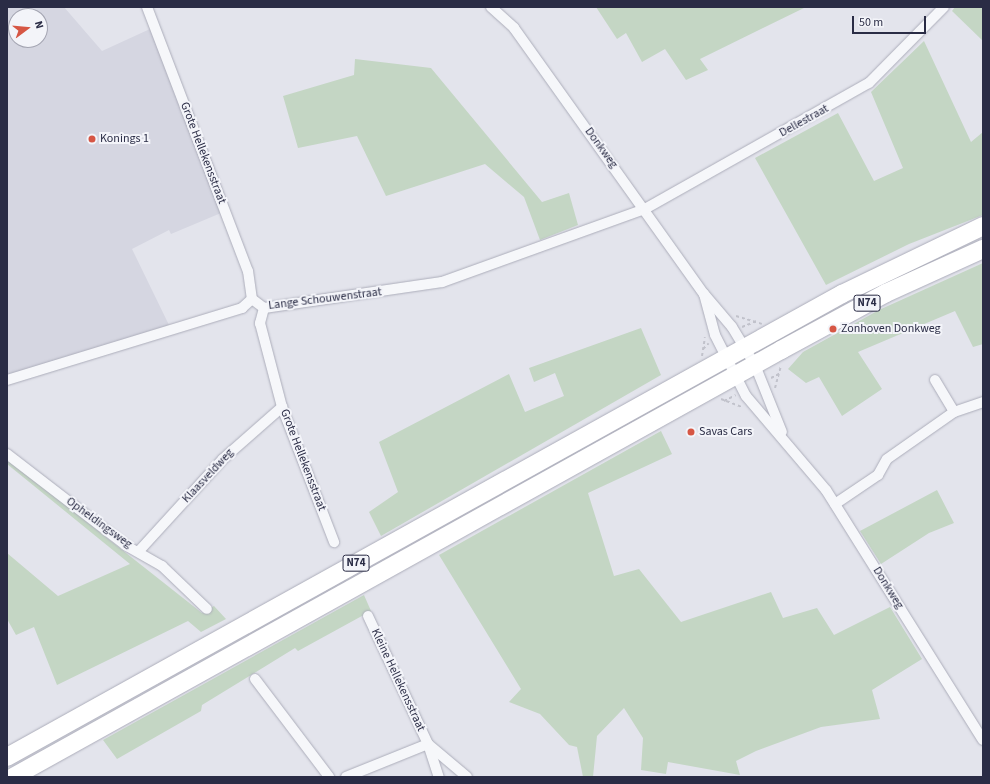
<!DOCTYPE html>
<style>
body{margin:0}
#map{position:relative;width:990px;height:784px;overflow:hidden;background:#e3e4ec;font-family:"Source Sans 3",sans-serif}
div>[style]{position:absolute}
.built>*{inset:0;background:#d5d6e1}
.green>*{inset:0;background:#c4d6c4}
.path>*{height:2px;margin-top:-1px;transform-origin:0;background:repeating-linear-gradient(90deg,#c1c2cb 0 3px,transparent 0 6px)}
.roads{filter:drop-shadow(0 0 1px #acadba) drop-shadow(0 0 1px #acadba)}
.street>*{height:10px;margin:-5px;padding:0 5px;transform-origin:5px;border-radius:5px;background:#f6f7fa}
.highway>*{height:18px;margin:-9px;padding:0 9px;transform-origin:9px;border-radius:9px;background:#fff}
.dots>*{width:11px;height:11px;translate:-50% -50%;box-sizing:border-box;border:2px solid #f3f4f9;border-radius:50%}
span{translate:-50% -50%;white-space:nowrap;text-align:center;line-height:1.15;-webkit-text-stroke:4px #f3f4f9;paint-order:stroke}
.shield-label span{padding:1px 3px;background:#f3f4f9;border:1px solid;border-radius:3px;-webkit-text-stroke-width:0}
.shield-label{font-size:11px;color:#2a2c45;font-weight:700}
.street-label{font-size:12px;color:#2a2c45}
.poi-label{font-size:12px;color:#2a2c45}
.left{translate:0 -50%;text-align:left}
.frame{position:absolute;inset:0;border:8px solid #2a2c45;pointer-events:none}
.north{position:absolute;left:8px;top:8px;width:40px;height:40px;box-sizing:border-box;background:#f3f4f9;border:1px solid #a3a4b1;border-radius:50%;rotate:74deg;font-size:11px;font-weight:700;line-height:16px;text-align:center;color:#2a2c45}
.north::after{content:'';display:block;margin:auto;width:14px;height:18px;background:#d65644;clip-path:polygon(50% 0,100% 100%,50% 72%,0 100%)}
.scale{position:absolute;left:852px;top:16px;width:74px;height:18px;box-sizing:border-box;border:2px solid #2a2c45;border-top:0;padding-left:5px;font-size:12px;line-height:14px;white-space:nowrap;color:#2a2c45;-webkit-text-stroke:3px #f3f4f9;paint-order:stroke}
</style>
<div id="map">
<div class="built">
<div style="clip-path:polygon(evenodd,7px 7px,64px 7px,102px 51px,150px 29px,221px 213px,171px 234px,169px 230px,132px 249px,169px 325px,7px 376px,7px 7px,16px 16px,40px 16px,40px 40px,16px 40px,16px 16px)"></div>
</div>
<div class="green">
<div style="clip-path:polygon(596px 7px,806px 7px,700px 59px,708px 70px,686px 80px,665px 49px,642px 62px,626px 33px,617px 39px)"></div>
<div style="clip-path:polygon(955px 7px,983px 7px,983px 41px,952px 11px)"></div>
<div style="clip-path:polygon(924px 41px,971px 142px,983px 132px,983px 215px,909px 244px,826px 285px,755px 158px,838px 113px,874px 181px,903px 168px,871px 92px)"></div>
<div style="clip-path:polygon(355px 59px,431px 68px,542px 202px,569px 193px,578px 225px,540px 240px,524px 197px,485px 164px,386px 196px,357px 136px,298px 148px,283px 96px,354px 75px)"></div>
<div style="clip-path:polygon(983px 263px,983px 344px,973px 347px,955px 311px,858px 352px,882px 389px,842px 416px,819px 377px,806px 383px,788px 369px,803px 352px,879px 310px)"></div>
<div style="clip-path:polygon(641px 328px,661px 375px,381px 536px,369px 512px,398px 492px,379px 442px,509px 374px,525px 412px,564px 396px,555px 373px,534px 382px,529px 368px)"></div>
<div style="clip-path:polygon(661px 431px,672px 454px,588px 493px,614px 576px,639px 569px,681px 622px,771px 592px,783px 618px,817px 608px,834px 635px,890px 607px,922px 659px,872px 690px,880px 719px,821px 727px,756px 751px,736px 761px,740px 775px,668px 762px,666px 774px,641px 770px,643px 738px,624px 708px,597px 736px,593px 777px,583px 777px,577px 747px,569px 745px,540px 714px,509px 702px,521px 689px,439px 555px)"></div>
<div style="clip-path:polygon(7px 459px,202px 613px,214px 606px,226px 619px,201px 632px,188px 621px,57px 685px,34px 627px,16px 635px,7px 619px,7px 553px,58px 596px,130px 564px,7px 464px)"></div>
<div style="clip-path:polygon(937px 490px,954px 523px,929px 533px,881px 564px,860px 531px)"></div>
<div style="clip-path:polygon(364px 595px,371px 611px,298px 651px,295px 648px,202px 705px,201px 711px,117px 759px,103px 740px)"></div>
</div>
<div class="path">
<div style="left:736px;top:316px;width:27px;rotate:17deg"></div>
<div style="left:742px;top:327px;width:16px;rotate:-22deg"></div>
<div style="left:703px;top:349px;width:8px;rotate:-45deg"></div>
<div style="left:702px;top:356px;width:19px;rotate:-81deg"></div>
<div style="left:771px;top:378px;width:9px;rotate:-27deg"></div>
<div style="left:775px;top:388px;width:23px;rotate:-75deg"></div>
<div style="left:721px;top:399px;width:22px;rotate:21deg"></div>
<div style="left:724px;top:401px;width:13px;rotate:-27deg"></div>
</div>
<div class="roads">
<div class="street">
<div style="left:147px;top:7px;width:283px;rotate:69.1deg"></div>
<div style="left:248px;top:271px;width:28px;rotate:82deg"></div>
<div style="left:491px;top:7px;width:31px;rotate:42deg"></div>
<div style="left:514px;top:28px;width:327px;rotate:54.5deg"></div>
<div style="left:704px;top:294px;width:43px;rotate:49.7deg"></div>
<div style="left:732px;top:327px;width:44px;rotate:58.8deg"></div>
<div style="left:755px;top:365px;width:72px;rotate:68.1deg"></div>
<div style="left:704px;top:294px;width:42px;rotate:75deg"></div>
<div style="left:715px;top:335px;width:68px;rotate:63.1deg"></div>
<div style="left:746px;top:396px;width:123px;rotate:49.6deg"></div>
<div style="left:826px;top:490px;width:295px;rotate:57.9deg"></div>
<div style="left:264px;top:308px;width:16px;rotate:105deg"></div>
<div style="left:260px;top:323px;width:87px;rotate:75.3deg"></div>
<div style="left:282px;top:407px;width:145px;rotate:68.9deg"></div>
<div style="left:7px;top:380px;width:246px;rotate:-17deg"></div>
<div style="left:242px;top:308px;width:13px;rotate:-42deg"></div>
<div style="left:252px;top:299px;width:15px;rotate:37deg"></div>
<div style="left:264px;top:308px;width:180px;rotate:-8.3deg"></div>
<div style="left:442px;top:282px;width:216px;rotate:-19.8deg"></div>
<div style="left:645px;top:209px;width:257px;rotate:-29.4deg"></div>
<div style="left:869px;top:83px;width:107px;rotate:-45.4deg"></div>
<div style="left:935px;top:380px;width:37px;rotate:59deg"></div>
<div style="left:7px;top:454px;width:149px;rotate:37.6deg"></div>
<div style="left:125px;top:545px;width:43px;rotate:29.6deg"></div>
<div style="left:162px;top:566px;width:62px;rotate:43.7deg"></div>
<div style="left:835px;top:504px;width:52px;rotate:-34deg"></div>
<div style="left:878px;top:475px;width:18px;rotate:-61deg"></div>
<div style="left:887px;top:459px;width:82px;rotate:-35deg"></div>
<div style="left:954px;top:412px;width:31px;rotate:-19deg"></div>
<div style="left:139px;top:551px;width:125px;rotate:-47.6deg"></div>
<div style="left:223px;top:459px;width:79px;rotate:-41.4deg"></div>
<div style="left:368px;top:616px;width:141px;rotate:64.9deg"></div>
<div style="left:428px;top:744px;width:35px;rotate:72deg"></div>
<div style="left:255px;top:679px;width:123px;rotate:52.9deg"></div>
<div style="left:346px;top:777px;width:88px;rotate:-21.9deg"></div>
<div style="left:428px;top:744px;width:51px;rotate:40.2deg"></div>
</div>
<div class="highway">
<div style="left:7px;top:757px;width:955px;rotate:-29.01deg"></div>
<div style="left:842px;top:294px;width:157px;rotate:-25.7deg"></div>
<div style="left:13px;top:777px;width:879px;rotate:-29.07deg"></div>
<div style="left:781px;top:350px;width:119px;rotate:-28.5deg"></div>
<div style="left:886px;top:293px;width:107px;rotate:-24.4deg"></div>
</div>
</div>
<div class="dots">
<div style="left:92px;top:139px;background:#d65644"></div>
<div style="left:833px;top:329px;background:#d65644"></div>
<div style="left:691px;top:432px;background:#d65644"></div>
</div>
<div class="shield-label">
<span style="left:867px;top:303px">N74</span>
<span style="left:356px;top:563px">N74</span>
</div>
<div class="street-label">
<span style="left:804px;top:121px;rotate:-29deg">Dellestraat</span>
<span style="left:601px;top:148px;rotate:54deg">Donkweg</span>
<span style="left:203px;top:153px;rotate:69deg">Grote Hellekensstraat</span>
<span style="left:325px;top:299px;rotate:-7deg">Lange Schouwenstraat</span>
<span style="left:303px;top:460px;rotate:69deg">Grote Hellekensstraat</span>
<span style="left:208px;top:476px;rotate:-47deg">Klaasveldweg</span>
<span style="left:99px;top:523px;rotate:36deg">Opheldingsweg</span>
<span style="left:888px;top:588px;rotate:58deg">Donkweg</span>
<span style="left:398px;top:680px;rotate:65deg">Kleine Hellekensstraat</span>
</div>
<div class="poi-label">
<span class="left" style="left:100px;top:139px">Konings 1</span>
<span class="left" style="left:841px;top:329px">Zonhoven Donkweg</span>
<span class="left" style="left:699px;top:432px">Savas Cars</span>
</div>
<div class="frame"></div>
<div class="north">N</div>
<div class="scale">50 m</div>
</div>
